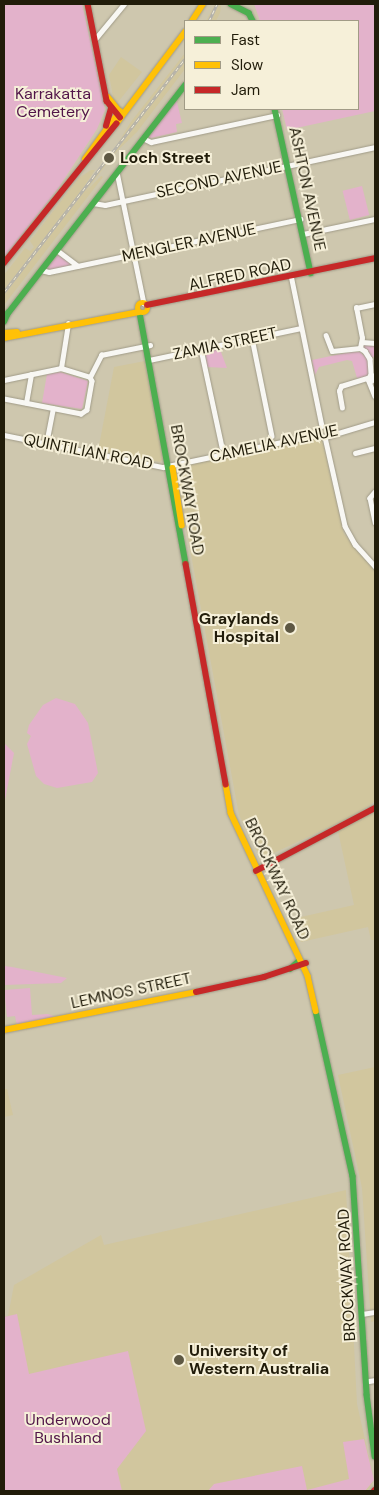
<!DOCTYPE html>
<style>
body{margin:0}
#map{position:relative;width:379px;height:1495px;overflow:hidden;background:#cec7ae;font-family:"DM Sans",sans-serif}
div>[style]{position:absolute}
.built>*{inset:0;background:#d1c69e}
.green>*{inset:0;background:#e3b2cb;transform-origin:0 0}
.roads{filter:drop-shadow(0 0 1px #a09b88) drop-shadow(0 0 1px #a09b88)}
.street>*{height:4.5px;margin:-2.25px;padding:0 2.25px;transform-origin:2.25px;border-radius:2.25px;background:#f8f7f3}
.fast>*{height:5.5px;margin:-2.75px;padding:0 2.75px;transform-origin:2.75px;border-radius:2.75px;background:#4caf50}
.slow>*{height:5.5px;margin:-2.75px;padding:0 2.75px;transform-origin:2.75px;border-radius:2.75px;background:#ffc107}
.slow>.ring{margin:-2.75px;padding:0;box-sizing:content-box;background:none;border:5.5px solid #ffc107;border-radius:50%}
.jam>*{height:5.5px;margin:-2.75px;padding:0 2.75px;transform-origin:2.75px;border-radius:2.75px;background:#c62828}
.rail>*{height:3px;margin-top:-1.5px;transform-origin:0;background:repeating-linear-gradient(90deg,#f6f0d9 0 4px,#b3b1ab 0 8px);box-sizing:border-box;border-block:1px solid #b3b1ab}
.dots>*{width:14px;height:14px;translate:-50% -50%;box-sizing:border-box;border:2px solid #f6f0d9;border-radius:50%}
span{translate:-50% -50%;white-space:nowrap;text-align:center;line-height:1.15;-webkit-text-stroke:4px #f6f0d9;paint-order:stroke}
.park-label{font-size:16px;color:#521549}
.poi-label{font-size:16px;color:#211c0a;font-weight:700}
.left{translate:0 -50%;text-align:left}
.right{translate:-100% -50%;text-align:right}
.street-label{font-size:16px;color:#211c0a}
.frame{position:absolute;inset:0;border:5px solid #211c0a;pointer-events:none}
.legend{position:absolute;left:184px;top:20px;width:175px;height:90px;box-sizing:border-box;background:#f6f0d9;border:1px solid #a19b86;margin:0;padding:6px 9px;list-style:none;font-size:15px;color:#211c0a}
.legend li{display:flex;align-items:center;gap:10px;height:25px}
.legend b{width:25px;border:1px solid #a19b86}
</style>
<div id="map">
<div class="built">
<div style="clip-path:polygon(215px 4px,221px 6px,220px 13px,216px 21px,206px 21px)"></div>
<div style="clip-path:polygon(185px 53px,185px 69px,137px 132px,116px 152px,85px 192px,101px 176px,103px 177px,4px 305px,4px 275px,25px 248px,30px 251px,34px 247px,30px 241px,79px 178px,91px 170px,95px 170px,82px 190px,114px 150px,130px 123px)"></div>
<div style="clip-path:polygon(121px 57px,142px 72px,118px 102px,114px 101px,109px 75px)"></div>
<div style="clip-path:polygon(145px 361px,163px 459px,160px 462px,98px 451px,114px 367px)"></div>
<div style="clip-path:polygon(321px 436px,344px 534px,375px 571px,375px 801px,357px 814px,261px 859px,239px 815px,176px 473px,181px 466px)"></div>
<div style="clip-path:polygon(375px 810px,375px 940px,371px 940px,368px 927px,301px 942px,292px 919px,354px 905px,338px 831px)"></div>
<div style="clip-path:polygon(375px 1067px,375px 1321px,371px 1322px,362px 1188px,338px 1075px)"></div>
<div style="clip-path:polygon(4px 1089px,7px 1089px,13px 1115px,4px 1117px)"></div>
<div style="clip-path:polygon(346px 1190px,357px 1404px,374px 1480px,368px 1490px,4px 1491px,4px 1317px,8px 1316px,14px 1285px,101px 1235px,104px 1245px)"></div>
</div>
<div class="green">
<div style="clip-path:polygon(4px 4px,82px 4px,105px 110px,97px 129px,59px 187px,4px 257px)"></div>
<div style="clip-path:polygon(254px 4px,375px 4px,375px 111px,287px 130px,282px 109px,358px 109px,358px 21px,260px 21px)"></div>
<div style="clip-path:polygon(176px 98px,182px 123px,176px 124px,177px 132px,151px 138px,147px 135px)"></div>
<div style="left:362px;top:186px;width:30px;height:20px;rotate:76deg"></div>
<div style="clip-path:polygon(57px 255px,70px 263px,70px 266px,51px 270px,47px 267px)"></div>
<div style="clip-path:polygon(363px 343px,375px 346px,375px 356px,372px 358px,362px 348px)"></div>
<div style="clip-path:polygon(219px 347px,227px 368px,207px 367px,205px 351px)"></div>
<div style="clip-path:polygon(350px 352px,360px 352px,369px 360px,371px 373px,366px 377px,357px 378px,352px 361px,347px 360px,319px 367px,315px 375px,312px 360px)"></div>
<div style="clip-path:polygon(60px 372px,88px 381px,82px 409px,42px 403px,47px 374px)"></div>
<div style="clip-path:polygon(56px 698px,75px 704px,88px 723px,98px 773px,92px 782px,57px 788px,44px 784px,36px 776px,27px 744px,31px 736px,27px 733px,29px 725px,43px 705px)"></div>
<div style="clip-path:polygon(4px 743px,14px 753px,4px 805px)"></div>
<div style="clip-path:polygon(4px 966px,12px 967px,67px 978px,61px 983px,4px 985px)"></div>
<div style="clip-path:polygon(30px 988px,32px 1015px,48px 1014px,59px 1018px,17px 1026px,15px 1016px,7px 1017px,4px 990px)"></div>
<div style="clip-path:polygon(17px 1314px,29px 1374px,128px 1351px,146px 1431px,117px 1469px,122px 1491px,4px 1491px,4px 1317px)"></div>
<div style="clip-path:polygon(364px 1439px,374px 1480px,365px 1491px,208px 1491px,214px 1484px,302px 1466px,307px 1490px,349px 1479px,343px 1442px)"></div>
</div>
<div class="roads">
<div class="street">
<div style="left:96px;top:38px;width:44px;rotate:-50.5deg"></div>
<div style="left:143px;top:138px;width:9px;rotate:27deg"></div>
<div style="left:151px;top:142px;width:129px;rotate:-12.1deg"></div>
<div style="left:117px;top:172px;width:134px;rotate:78.4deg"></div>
<div style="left:93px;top:203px;width:12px;rotate:9deg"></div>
<div style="left:105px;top:205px;width:276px;rotate:-12.1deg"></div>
<div style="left:303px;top:234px;width:74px;rotate:-11.8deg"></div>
<div style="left:57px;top:250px;width:26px;rotate:37deg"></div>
<div style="left:41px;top:270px;width:8px;rotate:14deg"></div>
<div style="left:49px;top:272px;width:257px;rotate:-11.9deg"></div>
<div style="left:291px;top:275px;width:154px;rotate:78.4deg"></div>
<div style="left:326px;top:335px;width:17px;rotate:69deg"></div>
<div style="left:332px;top:351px;width:28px;rotate:-6deg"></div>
<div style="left:360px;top:348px;width:6px;rotate:31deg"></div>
<div style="left:365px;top:351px;width:9px;rotate:58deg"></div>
<div style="left:370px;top:359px;width:16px;rotate:86deg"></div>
<div style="left:252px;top:338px;width:100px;rotate:78.5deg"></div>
<div style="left:362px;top:342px;width:13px;rotate:4deg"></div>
<div style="left:360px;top:348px;width:10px;rotate:-79deg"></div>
<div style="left:362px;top:338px;width:31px;rotate:-101deg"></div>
<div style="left:356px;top:308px;width:19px;rotate:-12deg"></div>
<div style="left:201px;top:349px;width:100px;rotate:77.9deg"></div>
<div style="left:149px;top:360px;width:155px;rotate:-11.9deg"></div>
<div style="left:61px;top:368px;width:45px;rotate:-81deg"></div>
<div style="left:90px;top:377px;width:25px;rotate:-63deg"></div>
<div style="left:101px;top:355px;width:50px;rotate:-11.5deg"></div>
<div style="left:4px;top:380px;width:58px;rotate:-11.9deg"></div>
<div style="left:61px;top:368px;width:30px;rotate:17deg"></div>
<div style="left:90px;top:377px;width:4px;rotate:63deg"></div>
<div style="left:92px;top:381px;width:29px;rotate:100deg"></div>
<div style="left:87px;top:410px;width:7px;rotate:146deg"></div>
<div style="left:81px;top:414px;width:78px;rotate:-169deg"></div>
<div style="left:371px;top:381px;width:4px;rotate:-45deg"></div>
<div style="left:374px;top:378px;width:4px;rotate:-135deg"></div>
<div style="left:371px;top:375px;width:5px;rotate:127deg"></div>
<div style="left:368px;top:379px;width:18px;rotate:68deg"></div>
<div style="left:26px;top:403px;width:29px;rotate:-80deg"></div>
<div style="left:342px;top:408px;width:17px;rotate:-100deg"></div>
<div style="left:339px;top:391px;width:5px;rotate:-68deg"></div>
<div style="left:341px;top:386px;width:27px;rotate:-17deg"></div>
<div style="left:4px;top:435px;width:162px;rotate:11.4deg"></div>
<div style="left:163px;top:467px;width:155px;rotate:-11.9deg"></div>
<div style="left:315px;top:435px;width:10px;rotate:11deg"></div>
<div style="left:325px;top:437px;width:52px;rotate:-16.7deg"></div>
<div style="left:325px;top:437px;width:91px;rotate:77.3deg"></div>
<div style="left:345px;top:526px;width:21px;rotate:61deg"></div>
<div style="left:355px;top:544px;width:30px;rotate:48deg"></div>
<div style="left:46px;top:444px;width:36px;rotate:-79deg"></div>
<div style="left:355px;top:453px;width:21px;rotate:-14deg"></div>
<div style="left:375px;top:492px;width:8px;rotate:130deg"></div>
<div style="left:370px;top:498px;width:25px;rotate:78deg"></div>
<div style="left:362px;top:1314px;width:13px;rotate:-9deg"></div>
<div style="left:369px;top:1381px;width:6px;rotate:-9deg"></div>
</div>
<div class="fast">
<div style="left:231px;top:4px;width:20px;rotate:27deg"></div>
<div style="left:249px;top:13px;width:9px;rotate:63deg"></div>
<div style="left:275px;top:109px;width:168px;rotate:77.6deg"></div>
<div style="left:140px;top:313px;width:255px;rotate:79.6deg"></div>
<div style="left:6px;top:316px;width:292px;rotate:-52.2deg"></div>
<div style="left:4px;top:322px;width:10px;rotate:-66deg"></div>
<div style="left:290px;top:969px;width:13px;rotate:-42deg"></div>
<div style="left:316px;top:1011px;width:169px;rotate:77.4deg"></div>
<div style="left:353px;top:1176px;width:219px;rotate:86.3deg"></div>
<div style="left:367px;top:1395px;width:62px;rotate:82.5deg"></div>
</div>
<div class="slow">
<div style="left:192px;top:21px;width:20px;rotate:-57deg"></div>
<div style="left:108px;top:97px;width:21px;rotate:51deg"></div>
<div style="left:116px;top:124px;width:115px;rotate:-53.1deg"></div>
<div style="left:85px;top:159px;width:59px;rotate:-53.9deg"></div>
<div class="ring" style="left:138px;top:303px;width:4.5px;height:4.5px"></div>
<div style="left:4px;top:333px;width:13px;rotate:-4deg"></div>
<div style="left:4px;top:338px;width:137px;rotate:-10.9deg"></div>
<div style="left:173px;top:468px;width:58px;rotate:81deg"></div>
<div style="left:226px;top:784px;width:29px;rotate:80deg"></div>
<div style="left:231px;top:813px;width:180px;rotate:64.7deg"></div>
<div style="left:308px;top:976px;width:36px;rotate:77deg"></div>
<div style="left:4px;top:1030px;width:196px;rotate:-11.2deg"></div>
</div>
<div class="jam">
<div style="left:88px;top:4px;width:99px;rotate:78.9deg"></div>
<div style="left:107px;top:101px;width:21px;rotate:51deg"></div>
<div style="left:106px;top:126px;width:18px;rotate:-74deg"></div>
<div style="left:4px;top:263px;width:179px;rotate:-51.1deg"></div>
<div style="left:147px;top:305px;width:233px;rotate:-11.6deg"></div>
<div style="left:186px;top:564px;width:224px;rotate:79.7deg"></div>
<div style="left:256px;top:871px;width:135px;rotate:-27.9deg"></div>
<div style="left:196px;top:992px;width:70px;rotate:-12.4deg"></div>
<div style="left:264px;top:977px;width:44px;rotate:-18.4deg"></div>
<div style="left:374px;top:1491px;width:1px;rotate:-45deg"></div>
</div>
</div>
<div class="rail">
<div style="left:209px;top:21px;width:19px;rotate:-65deg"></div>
<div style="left:4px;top:292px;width:295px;rotate:-52.2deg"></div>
</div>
<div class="dots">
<div style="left:109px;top:158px;background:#5e5843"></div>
<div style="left:290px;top:628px;background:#5e5843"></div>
<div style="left:179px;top:1360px;background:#5e5843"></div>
</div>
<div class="park-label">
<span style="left:53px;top:103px">Karrakatta<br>Cemetery</span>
<span style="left:68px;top:1429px">Underwood<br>Bushland</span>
</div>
<div class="poi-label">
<span class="left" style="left:120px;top:158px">Loch Street</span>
<span class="right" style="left:279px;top:628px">Graylands<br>Hospital</span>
<span class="left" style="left:189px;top:1360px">University of<br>Western Australia</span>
</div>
<div class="street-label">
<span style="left:219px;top:180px;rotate:-12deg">SECOND AVENUE</span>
<span style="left:307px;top:189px;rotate:78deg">ASHTON AVENUE</span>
<span style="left:189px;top:243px;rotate:-12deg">MENGLER AVENUE</span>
<span style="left:240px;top:275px;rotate:-12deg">ALFRED ROAD</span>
<span style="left:225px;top:344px;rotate:-12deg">ZAMIA STREET</span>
<span style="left:274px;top:444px;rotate:-12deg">CAMELIA AVENUE</span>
<span style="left:88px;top:452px;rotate:11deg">QUINTILIAN ROAD</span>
<span style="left:187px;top:490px;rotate:80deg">BROCKWAY ROAD</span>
<span style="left:277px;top:879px;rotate:65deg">BROCKWAY ROAD</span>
<span style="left:131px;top:991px;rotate:-12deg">LEMNOS STREET</span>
<span style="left:347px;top:1275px;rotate:-93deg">BROCKWAY ROAD</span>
</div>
<div class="frame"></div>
<ul class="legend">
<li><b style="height:6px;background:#4caf50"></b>Fast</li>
<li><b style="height:6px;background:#ffc107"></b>Slow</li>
<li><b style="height:6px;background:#c62828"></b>Jam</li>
</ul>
</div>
